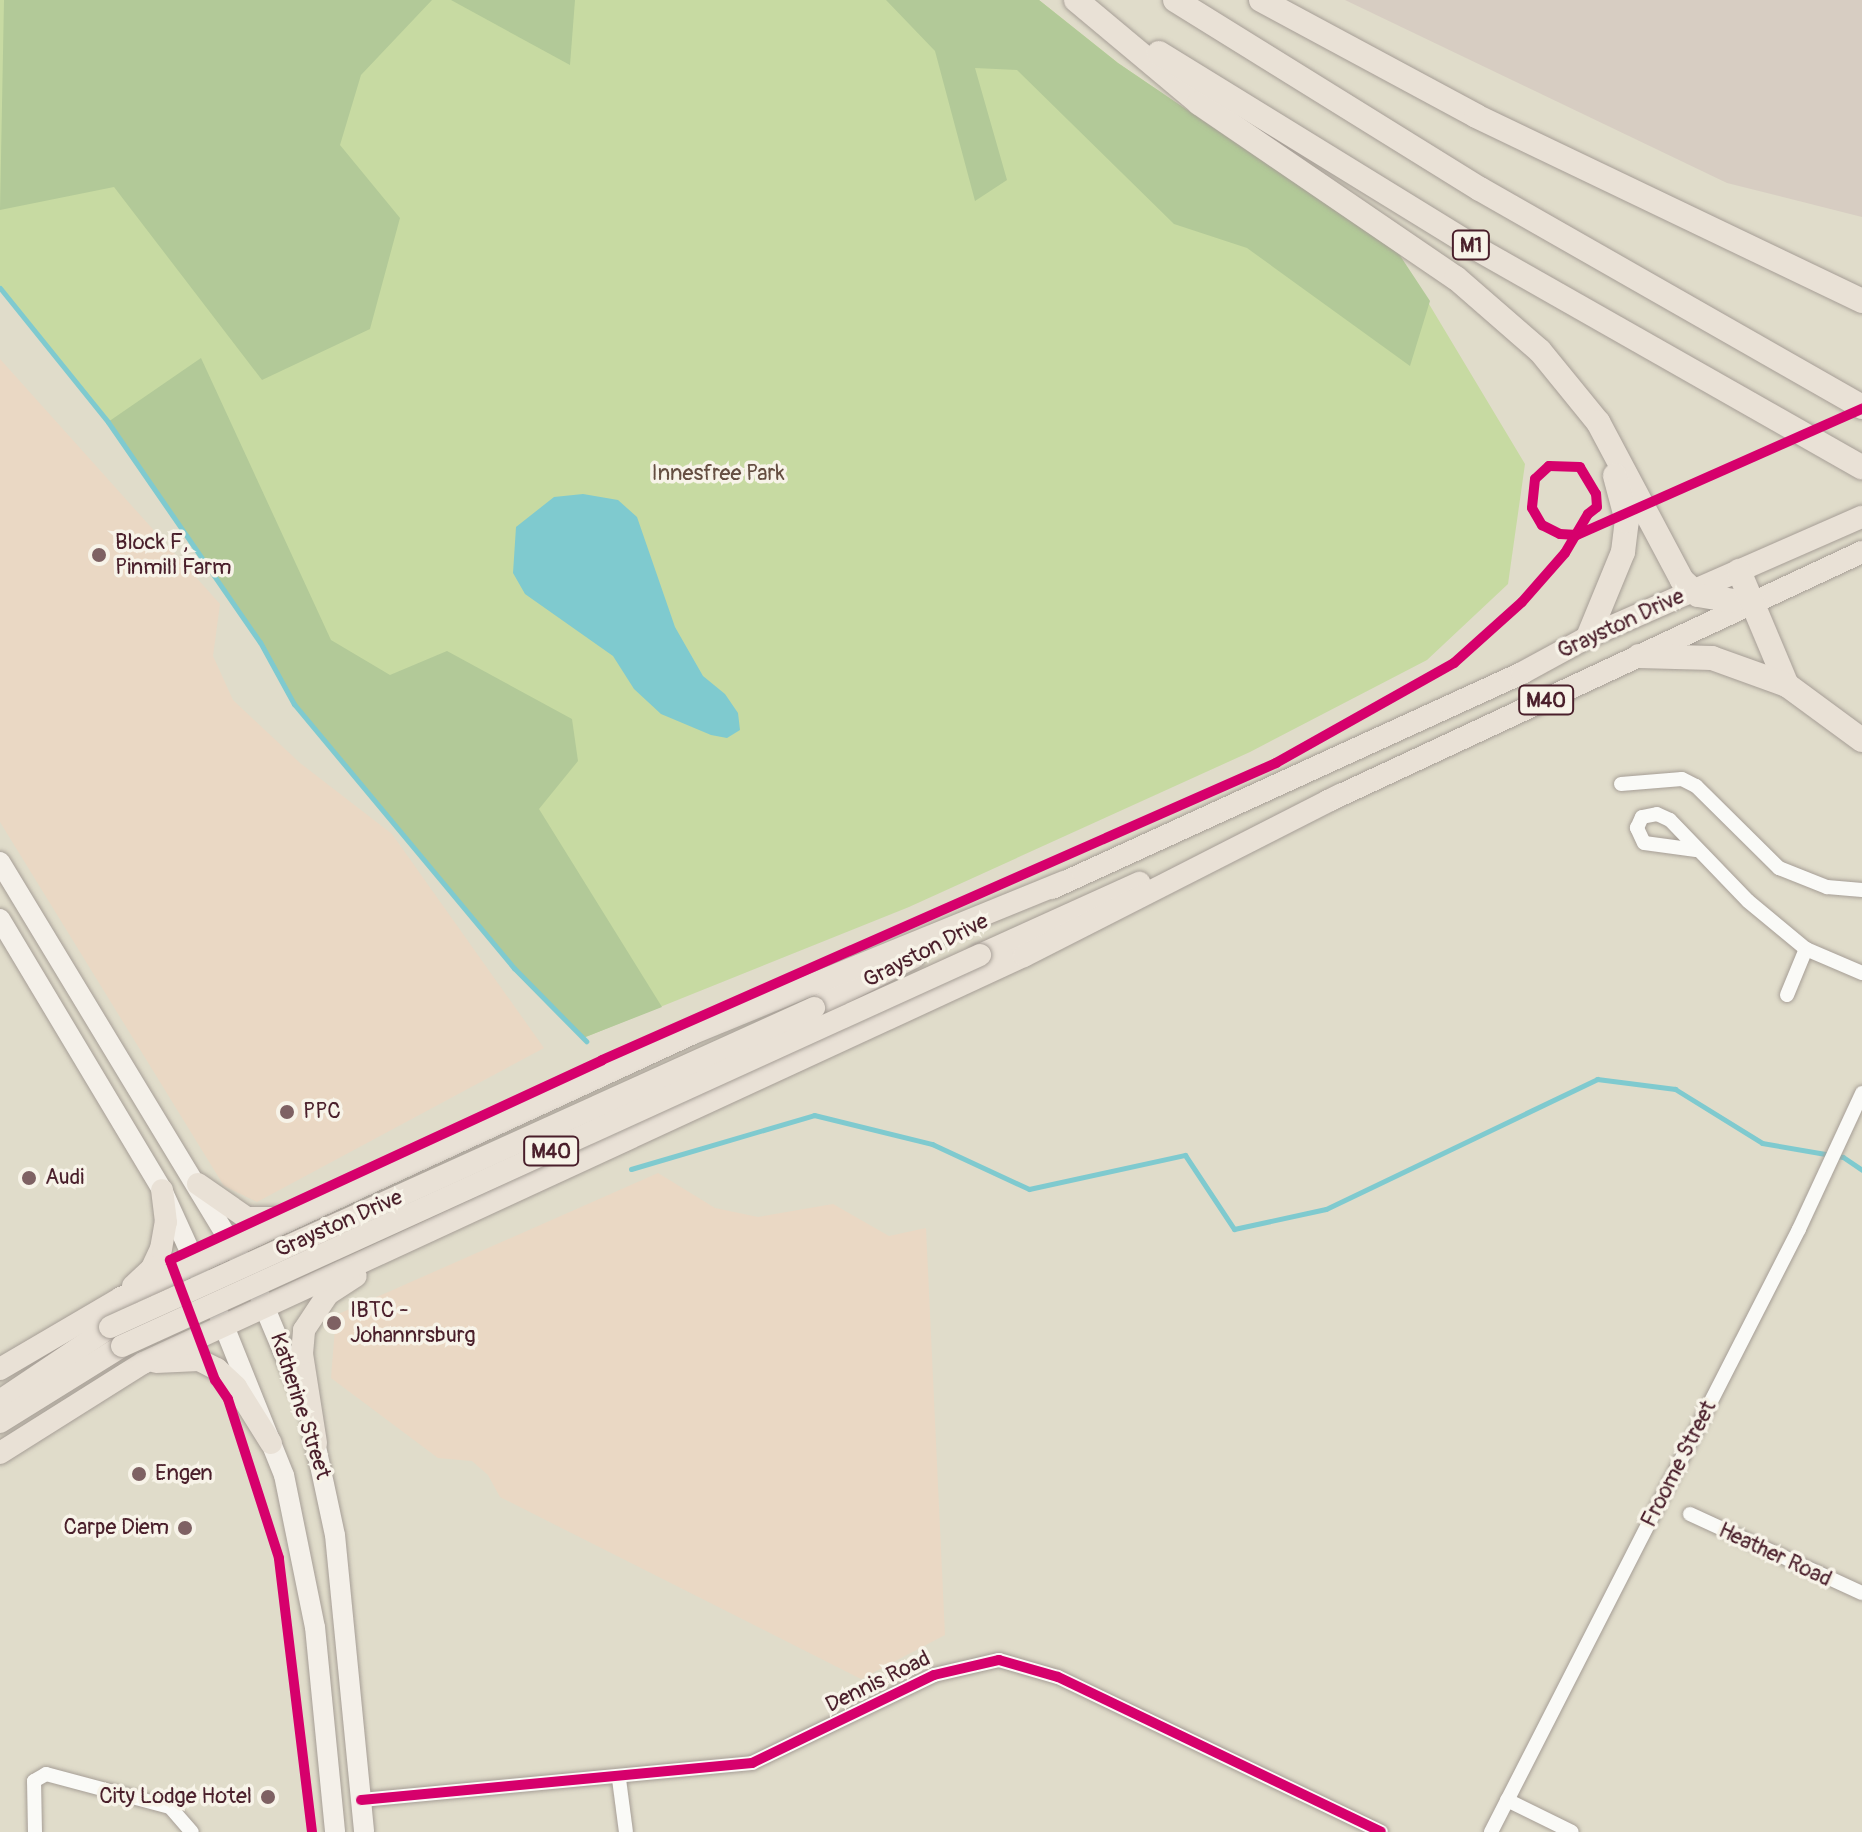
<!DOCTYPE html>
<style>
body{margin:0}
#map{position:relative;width:1862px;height:1832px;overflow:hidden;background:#e0dcca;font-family:Pangolin,sans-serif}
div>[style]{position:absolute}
.built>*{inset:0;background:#ead8c4}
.industrial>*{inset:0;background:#d7cdc2}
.green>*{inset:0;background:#c7daa2}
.forest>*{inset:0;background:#b2c998}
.water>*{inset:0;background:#7fcacf}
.stream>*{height:5px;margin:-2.5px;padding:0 2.5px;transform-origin:2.5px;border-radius:2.5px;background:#7fcacf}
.roads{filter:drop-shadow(0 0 2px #a69e96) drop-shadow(0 0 2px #a69e96)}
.minor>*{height:14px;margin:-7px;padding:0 7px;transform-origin:7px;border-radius:7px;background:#fafaf7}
.secondary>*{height:20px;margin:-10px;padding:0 10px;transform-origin:10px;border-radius:10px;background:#f4f0e9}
.primary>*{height:22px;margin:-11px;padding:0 11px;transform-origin:11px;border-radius:11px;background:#e9e1d6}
.motorway>*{height:24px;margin:-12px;padding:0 12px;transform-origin:12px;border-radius:12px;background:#e9e1d6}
.bridges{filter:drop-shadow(0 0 2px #a69e96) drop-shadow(0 0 2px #a69e96)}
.primary-bridge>*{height:22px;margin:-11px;padding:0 11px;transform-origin:11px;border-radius:11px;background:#e9e1d6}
.cycleway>*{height:10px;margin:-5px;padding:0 5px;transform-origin:5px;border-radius:5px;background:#d6006c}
.dots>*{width:22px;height:22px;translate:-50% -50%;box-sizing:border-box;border:4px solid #f7f3e8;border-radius:50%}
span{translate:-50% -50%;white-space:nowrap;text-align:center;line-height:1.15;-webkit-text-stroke:7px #f7f3e8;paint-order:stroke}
.shield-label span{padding:2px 6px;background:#f7f3e8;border:2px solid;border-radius:6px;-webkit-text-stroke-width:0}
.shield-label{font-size:20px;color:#4a1f2b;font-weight:700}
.park-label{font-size:22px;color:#644e41}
.poi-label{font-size:22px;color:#4a1f2b}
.left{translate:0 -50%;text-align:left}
.right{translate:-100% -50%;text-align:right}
.street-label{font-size:22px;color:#4a1f2b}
</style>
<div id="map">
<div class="built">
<div style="clip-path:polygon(0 359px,220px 604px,213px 656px,233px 700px,300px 763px,392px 834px,544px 1048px,257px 1202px,224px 1186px,0 822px)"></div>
<div style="clip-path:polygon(658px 1173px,715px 1208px,758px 1217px,833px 1204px,889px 1236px,926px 1228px,945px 1635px,861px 1679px,500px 1497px,488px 1475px,472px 1461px,438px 1458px,331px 1378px,336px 1315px)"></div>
</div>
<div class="industrial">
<div style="clip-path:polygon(1345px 0,1862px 0,1862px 217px,1727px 183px)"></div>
</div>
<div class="green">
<div style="clip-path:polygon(0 0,1039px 0,1118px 63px,1399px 254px,1525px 464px,1508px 584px,1427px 660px,1250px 752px,909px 907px,583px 1038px,514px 968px,294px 704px,260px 642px,108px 422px,0 288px)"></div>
</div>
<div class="forest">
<div style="clip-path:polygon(4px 0,432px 0,361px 75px,340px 145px,400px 218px,370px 329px,262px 380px,114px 187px,0 210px)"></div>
<div style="clip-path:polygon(451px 0,575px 0,570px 65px)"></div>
<div style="clip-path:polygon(886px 0,1039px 0,1118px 63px,1399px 254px,1430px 301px,1410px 366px,1247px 248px,1174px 224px,1017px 70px,975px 68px,1007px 180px,975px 201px,935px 51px)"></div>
<div style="clip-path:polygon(201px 358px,331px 640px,390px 675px,447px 651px,572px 719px,578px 761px,539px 809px,662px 1007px,583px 1038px,514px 968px,294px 704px,260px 642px,108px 422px)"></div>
</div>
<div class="water">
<div style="clip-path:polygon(583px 494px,618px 500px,637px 517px,675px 627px,703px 676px,725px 694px,738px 713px,740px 730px,727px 738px,711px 735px,661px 714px,634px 689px,613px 656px,525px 594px,513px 573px,516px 527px,554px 497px)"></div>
</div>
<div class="stream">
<div style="left:0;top:288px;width:172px;rotate:51.1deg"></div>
<div style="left:108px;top:422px;width:267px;rotate:55.4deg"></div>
<div style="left:260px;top:642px;width:71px;rotate:61.3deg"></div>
<div style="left:294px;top:704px;width:344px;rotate:50.2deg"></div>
<div style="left:514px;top:968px;width:103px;rotate:45.4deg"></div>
<div style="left:631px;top:1169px;width:191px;rotate:-16.4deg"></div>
<div style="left:814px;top:1115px;width:122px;rotate:13.8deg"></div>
<div style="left:932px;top:1144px;width:107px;rotate:24.9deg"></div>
<div style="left:1029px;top:1189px;width:160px;rotate:-12.3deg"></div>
<div style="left:1185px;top:1155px;width:89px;rotate:56.5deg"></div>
<div style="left:1234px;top:1229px;width:94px;rotate:-12.3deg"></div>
<div style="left:1326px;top:1209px;width:301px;rotate:-25.6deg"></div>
<div style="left:1597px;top:1079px;width:79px;rotate:7.3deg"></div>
<div style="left:1675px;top:1089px;width:102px;rotate:31.8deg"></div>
<div style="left:1762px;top:1143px;width:82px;rotate:9.8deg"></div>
<div style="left:1843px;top:1157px;width:23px;rotate:34deg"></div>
</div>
<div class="roads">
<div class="minor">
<div style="left:1621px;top:784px;width:61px;rotate:-4.7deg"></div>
<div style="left:1682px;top:779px;width:16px;rotate:27deg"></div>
<div style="left:1696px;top:786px;width:117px;rotate:44.7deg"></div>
<div style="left:1779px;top:868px;width:52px;rotate:21.6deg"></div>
<div style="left:1827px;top:887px;width:35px;rotate:5deg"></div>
<div style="left:1696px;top:850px;width:52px;rotate:-172.3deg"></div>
<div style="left:1644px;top:843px;width:17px;rotate:-115deg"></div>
<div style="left:1637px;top:828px;width:12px;rotate:-66deg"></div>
<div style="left:1642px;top:817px;width:15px;rotate:-11deg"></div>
<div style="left:1657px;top:814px;width:14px;rotate:25deg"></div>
<div style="left:1670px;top:820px;width:112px;rotate:46.1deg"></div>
<div style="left:1748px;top:901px;width:75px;rotate:39.6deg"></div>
<div style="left:1806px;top:949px;width:61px;rotate:23.2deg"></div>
<div style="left:1787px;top:995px;width:50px;rotate:-67.6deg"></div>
<div style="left:1690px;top:1514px;width:189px;rotate:24.7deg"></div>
<div style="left:619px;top:1779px;width:53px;rotate:82.5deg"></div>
<div style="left:361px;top:1800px;width:393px;rotate:-5.4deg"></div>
<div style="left:752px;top:1763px;width:202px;rotate:-25.8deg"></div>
<div style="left:934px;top:1675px;width:67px;rotate:-13deg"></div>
<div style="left:999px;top:1660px;width:61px;rotate:16.1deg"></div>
<div style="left:1058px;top:1677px;width:358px;rotate:25.6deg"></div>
<div style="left:1507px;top:1800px;width:72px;rotate:26.2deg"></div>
<div style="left:35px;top:1832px;width:51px;rotate:-91.1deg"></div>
<div style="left:34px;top:1781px;width:14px;rotate:-30deg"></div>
<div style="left:46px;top:1774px;width:128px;rotate:14.9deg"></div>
<div style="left:170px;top:1807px;width:33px;rotate:49deg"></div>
<div style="left:1491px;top:1832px;width:677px;rotate:-62.94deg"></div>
<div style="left:1799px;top:1229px;width:150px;rotate:-65.1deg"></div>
</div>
<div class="secondary">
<div style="left:0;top:862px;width:464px;rotate:58.8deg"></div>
<div style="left:0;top:919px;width:316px;rotate:59.1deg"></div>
<div style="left:162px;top:1190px;width:149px;rotate:65.5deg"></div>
<div style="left:224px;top:1326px;width:161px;rotate:68.1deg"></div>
<div style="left:284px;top:1475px;width:155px;rotate:78.5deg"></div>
<div style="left:315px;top:1627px;width:206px;rotate:84.4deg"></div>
<div style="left:259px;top:1294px;width:108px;rotate:67.2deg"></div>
<div style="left:312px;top:1428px;width:109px;rotate:77.9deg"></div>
<div style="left:335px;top:1535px;width:298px;rotate:84.4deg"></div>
</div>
<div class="primary">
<div style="left:1328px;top:801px;width:589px;rotate:-25deg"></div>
<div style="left:1052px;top:888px;width:517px;rotate:-24.58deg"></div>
<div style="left:1522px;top:673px;width:75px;rotate:-28.6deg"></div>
<div style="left:1588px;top:637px;width:299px;rotate:-23.7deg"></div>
<div style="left:980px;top:955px;width:175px;rotate:-24.4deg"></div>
<div style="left:814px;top:1008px;width:112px;rotate:-27deg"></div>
<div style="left:198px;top:1184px;width:60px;rotate:34.8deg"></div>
<div style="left:247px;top:1218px;width:39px"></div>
<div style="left:133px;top:1286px;width:26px;rotate:-43deg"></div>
<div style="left:152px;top:1268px;width:21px;rotate:-65deg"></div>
<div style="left:161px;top:1249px;width:27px;rotate:-80deg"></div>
<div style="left:166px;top:1222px;width:32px;rotate:-97deg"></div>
<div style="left:156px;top:1362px;width:43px;rotate:-2.7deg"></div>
<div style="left:199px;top:1360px;width:20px;rotate:27deg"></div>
<div style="left:217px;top:1369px;width:26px;rotate:43deg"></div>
<div style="left:236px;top:1387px;width:66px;rotate:58deg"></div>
<div style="left:0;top:1369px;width:140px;rotate:-30.4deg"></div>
<div style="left:121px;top:1298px;width:628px;rotate:-24.85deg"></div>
<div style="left:691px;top:1034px;width:403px;rotate:-22.2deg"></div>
<div style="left:0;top:1401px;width:133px;rotate:-33.9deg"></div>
<div style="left:0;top:1422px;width:144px;rotate:-31.9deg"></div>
<div style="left:316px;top:1443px;width:90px;rotate:-98.9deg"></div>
<div style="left:302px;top:1354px;width:24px;rotate:-85deg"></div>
<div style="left:304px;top:1330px;width:43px;rotate:-56.3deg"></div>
<div style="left:328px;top:1294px;width:33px;rotate:-33deg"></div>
<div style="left:0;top:1453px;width:169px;rotate:-32.2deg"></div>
<div style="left:143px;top:1363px;width:970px;rotate:-24.8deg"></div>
<div style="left:1024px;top:956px;width:355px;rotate:-27deg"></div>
</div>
<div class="motorway">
<div style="left:1076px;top:0;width:160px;rotate:39.9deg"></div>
<div style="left:1199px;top:103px;width:311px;rotate:34.3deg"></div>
<div style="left:1456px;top:278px;width:111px;rotate:41deg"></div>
<div style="left:1540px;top:351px;width:92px;rotate:50.8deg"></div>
<div style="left:1598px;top:422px;width:179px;rotate:62deg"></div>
<div style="left:1682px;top:580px;width:22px;rotate:43deg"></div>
<div style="left:1698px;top:595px;width:55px;rotate:9.5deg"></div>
<div style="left:1175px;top:0;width:359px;rotate:31.8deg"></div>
<div style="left:1480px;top:189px;width:440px;rotate:29.7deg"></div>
<div style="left:1261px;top:0;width:244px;rotate:28.3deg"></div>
<div style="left:1476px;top:116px;width:428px;rotate:25.6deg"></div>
<div style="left:1159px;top:53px;width:370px;rotate:31.6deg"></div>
<div style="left:1474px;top:247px;width:446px;rotate:29.6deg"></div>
<div style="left:1739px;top:571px;width:124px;rotate:67.2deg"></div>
<div style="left:1588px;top:637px;width:92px;rotate:-67.6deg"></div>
<div style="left:1623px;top:552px;width:31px;rotate:-83deg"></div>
<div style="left:1627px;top:521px;width:47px;rotate:-104.9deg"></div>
<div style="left:1639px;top:656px;width:73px;rotate:1.6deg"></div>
<div style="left:1712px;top:658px;width:80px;rotate:19.8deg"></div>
<div style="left:1787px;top:685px;width:93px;rotate:36.3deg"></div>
</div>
</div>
<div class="bridges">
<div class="primary-bridge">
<div style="left:110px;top:1327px;width:773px;rotate:-24.38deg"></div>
<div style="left:122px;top:1346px;width:943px;rotate:-24.5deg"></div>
</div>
</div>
<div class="cycleway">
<div style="left:361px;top:1800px;width:393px;rotate:-5.4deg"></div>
<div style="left:752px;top:1763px;width:202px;rotate:-25.8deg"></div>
<div style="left:934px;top:1675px;width:67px;rotate:-13deg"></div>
<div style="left:999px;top:1660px;width:61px;rotate:16.1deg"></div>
<div style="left:1058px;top:1677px;width:358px;rotate:25.6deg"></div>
<div style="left:312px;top:1832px;width:276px;rotate:-96.9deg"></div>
<div style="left:279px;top:1558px;width:167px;rotate:-107.8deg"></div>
<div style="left:228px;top:1399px;width:23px;rotate:-124deg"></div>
<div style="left:215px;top:1380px;width:128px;rotate:-110.6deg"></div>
<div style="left:170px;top:1260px;width:476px;rotate:-24.8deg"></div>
<div style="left:602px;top:1060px;width:737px;rotate:-23.78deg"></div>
<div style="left:1276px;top:763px;width:204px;rotate:-29.3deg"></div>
<div style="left:1454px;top:663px;width:91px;rotate:-41.9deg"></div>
<div style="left:1522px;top:602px;width:65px;rotate:-48.7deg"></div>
<div style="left:1565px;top:553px;width:45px;rotate:-59.5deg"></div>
<div style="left:1588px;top:514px;width:11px;rotate:-38deg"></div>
<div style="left:1597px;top:507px;width:13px;rotate:-94deg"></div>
<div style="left:1596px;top:494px;width:31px;rotate:-121deg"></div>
<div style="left:1580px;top:467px;width:31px;rotate:-178deg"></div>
<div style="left:1549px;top:466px;width:19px;rotate:137deg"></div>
<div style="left:1535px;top:479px;width:29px;rotate:96deg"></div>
<div style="left:1532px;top:508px;width:20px;rotate:60deg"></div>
<div style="left:1542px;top:525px;width:20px;rotate:27deg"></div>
<div style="left:1560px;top:534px;width:17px;rotate:3deg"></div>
<div style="left:1577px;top:535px;width:312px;rotate:-23.9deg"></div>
</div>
<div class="dots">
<div style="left:99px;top:555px;background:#7e6163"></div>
<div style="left:287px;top:1112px;background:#7e6163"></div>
<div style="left:29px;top:1178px;background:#7e6163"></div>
<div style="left:334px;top:1323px;background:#7e6163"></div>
<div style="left:139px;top:1474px;background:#7e6163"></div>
<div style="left:185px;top:1528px;background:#7e6163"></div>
<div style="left:268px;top:1797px;background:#7e6163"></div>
</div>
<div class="shield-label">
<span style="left:1471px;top:245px">M1</span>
<span style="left:1546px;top:700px">M40</span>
<span style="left:551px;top:1151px">M40</span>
</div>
<div class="park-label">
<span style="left:718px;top:474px">Innesfree Park</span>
</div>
<div class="poi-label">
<span class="left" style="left:115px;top:555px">Block F,<br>Pinmill Farm</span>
<span class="left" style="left:303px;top:1112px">PPC</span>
<span class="left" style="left:45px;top:1178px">Audi</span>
<span class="left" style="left:350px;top:1323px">IBTC -<br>Johannrsburg</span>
<span class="left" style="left:155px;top:1474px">Engen</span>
<span class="right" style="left:169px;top:1528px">Carpe Diem</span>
<span class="right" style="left:252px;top:1797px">City Lodge Hotel</span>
</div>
<div class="street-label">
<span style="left:1621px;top:624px;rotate:-25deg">Grayston Drive</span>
<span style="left:926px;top:951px;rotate:-27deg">Grayston Drive</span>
<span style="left:339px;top:1224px;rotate:-24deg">Grayston Drive</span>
<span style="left:300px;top:1406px;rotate:72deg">Katherine Street</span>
<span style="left:1679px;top:1464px;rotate:-63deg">Froome Street</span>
<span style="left:1775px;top:1555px;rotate:25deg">Heather Road</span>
<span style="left:878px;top:1682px;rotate:-26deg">Dennis Road</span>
</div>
</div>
